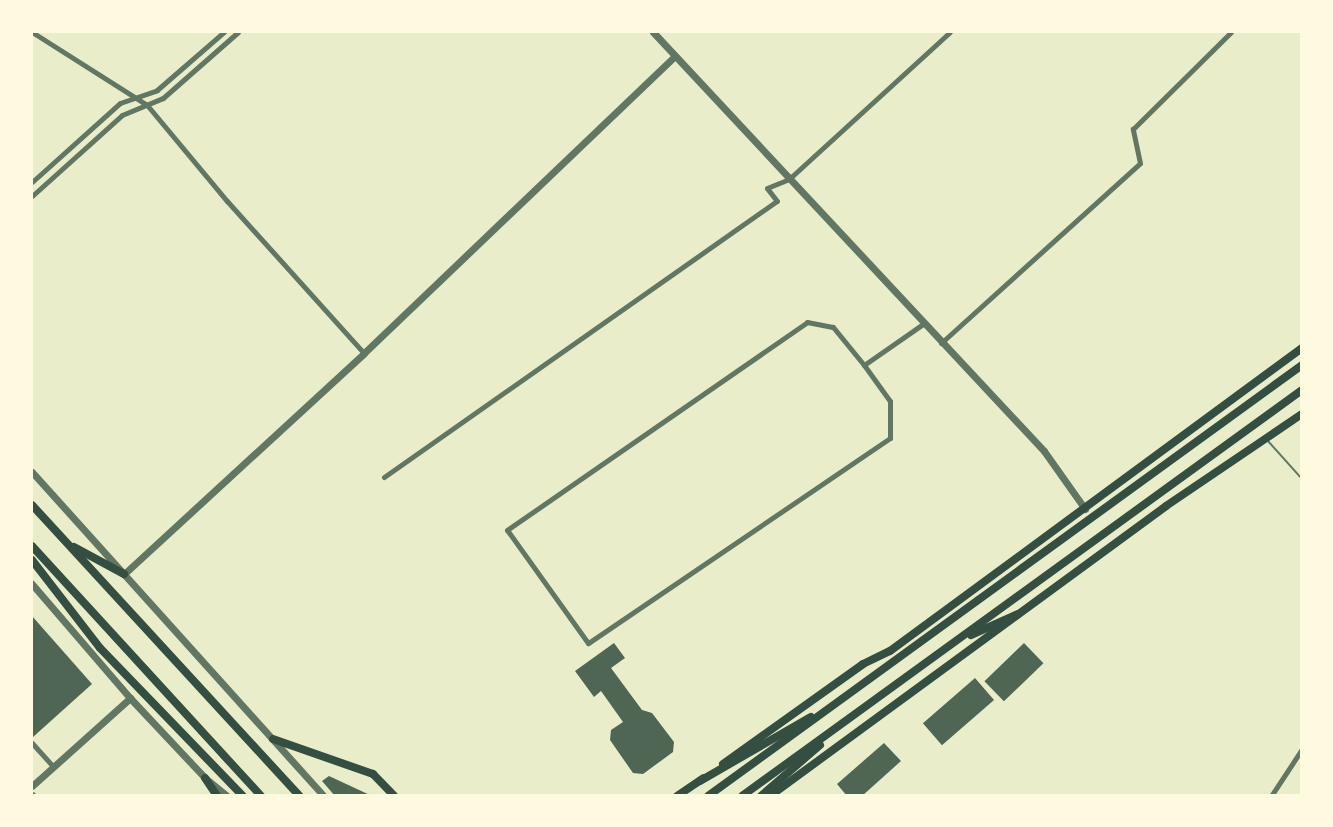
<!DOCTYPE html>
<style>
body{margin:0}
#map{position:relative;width:1333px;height:827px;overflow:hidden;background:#e9edc9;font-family:Figtree,sans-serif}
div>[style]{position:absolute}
.building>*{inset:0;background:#4f6655;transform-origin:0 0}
.service>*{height:2px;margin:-1px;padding:0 1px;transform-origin:1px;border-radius:1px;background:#617663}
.minor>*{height:5px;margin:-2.5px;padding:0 2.5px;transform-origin:2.5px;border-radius:2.5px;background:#617663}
.tertiary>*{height:7px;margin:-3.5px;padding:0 3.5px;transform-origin:3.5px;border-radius:3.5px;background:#617663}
.secondary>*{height:8px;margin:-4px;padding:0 4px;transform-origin:4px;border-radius:4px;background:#344e41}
.trunk>*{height:8px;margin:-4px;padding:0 4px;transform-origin:4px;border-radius:4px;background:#344e41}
span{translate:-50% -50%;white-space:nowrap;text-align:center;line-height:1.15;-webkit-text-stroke:5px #fefae0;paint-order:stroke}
.frame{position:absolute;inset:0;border:33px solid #fefae0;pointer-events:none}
</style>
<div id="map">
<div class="building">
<div style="clip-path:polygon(32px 616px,92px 684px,33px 737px,32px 736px)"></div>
<div style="clip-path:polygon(614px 643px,625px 658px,611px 668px,642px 710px,652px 713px,674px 742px,673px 752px,643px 774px,633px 773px,610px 740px,611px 730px,623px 722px,601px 691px,594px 697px,575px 671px)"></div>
<div style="left:1024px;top:643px;width:28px;height:55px;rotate:46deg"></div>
<div style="left:975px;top:678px;width:29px;height:69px;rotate:49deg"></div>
<div style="clip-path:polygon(884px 743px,901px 761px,862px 796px,847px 796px,837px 784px)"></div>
<div style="clip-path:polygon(329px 776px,372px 796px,335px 796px,322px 781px)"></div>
</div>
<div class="service">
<div style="left:1267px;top:440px;width:52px;rotate:48.1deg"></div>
</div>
<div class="minor">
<div style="left:32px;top:32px;width:136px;rotate:32.4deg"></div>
<div style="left:147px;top:105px;width:125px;rotate:50.2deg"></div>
<div style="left:227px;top:201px;width:205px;rotate:48deg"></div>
<div style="left:32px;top:182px;width:118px;rotate:-41.9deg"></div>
<div style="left:120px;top:103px;width:39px;rotate:-19deg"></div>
<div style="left:157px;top:90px;width:89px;rotate:-40.9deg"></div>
<div style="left:32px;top:196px;width:121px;rotate:-42deg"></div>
<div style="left:122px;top:115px;width:44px;rotate:-22.5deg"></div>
<div style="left:163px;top:98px;width:100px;rotate:-41.3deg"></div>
<div style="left:941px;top:343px;width:268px;rotate:-42.1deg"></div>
<div style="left:1140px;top:163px;width:35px;rotate:-102deg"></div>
<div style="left:1133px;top:129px;width:138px;rotate:-44.7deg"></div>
<div style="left:864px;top:365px;width:44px;rotate:54.2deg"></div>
<div style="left:890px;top:401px;width:37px;rotate:90deg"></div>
<div style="left:890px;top:438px;width:365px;rotate:145.8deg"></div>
<div style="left:588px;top:643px;width:139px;rotate:-125.6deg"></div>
<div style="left:507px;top:530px;width:365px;rotate:-34.7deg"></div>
<div style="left:807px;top:322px;width:26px;rotate:11deg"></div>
<div style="left:833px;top:327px;width:49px;rotate:50.8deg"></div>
<div style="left:864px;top:365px;width:72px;rotate:-34.8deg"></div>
<div style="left:384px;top:477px;width:480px;rotate:-35.1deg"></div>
<div style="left:777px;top:201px;width:16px;rotate:-128deg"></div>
<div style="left:767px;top:188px;width:24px;rotate:-22deg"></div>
<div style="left:789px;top:179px;width:218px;rotate:-42.4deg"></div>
<div style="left:32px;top:743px;width:31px;rotate:48deg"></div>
<div style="left:1271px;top:796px;width:56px;rotate:-56.6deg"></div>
</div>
<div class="tertiary">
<div style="left:653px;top:32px;width:573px;rotate:46.98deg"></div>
<div style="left:1044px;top:451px;width:71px;rotate:54.7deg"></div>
<div style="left:32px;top:472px;width:436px;rotate:48deg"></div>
<div style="left:124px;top:574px;width:326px;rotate:-42.6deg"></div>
<div style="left:364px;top:353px;width:430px;rotate:-43.7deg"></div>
<div style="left:32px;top:584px;width:150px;rotate:49.3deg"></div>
<div style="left:130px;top:698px;width:110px;rotate:46.8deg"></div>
<div style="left:205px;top:778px;width:28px;rotate:39deg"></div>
<div style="left:32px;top:786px;width:132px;rotate:-41.9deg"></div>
<div style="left:32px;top:795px;width:1px;rotate:90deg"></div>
</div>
<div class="secondary">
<div style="left:273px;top:739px;width:106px;rotate:19.3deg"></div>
<div style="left:373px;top:774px;width:30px;rotate:46deg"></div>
<div style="left:723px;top:764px;width:172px;rotate:-35.5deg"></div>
<div style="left:863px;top:664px;width:30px;rotate:-26deg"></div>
<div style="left:890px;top:651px;width:511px;rotate:-36.33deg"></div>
<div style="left:205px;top:778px;width:22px;rotate:56deg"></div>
<div style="left:677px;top:796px;width:32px;rotate:-34deg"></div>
<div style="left:770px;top:796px;width:491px;rotate:-36.2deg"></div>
<div style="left:1166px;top:506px;width:164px;rotate:-34.1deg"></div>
</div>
<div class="trunk">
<div style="left:32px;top:505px;width:396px;rotate:47.4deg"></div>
<div style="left:32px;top:546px;width:339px;rotate:47.5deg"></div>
<div style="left:74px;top:547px;width:57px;rotate:28.4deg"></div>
<div style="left:32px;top:560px;width:111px;rotate:52.3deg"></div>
<div style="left:100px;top:648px;width:206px;rotate:46deg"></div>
<div style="left:971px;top:635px;width:51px;rotate:-24.1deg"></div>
<div style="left:700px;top:781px;width:128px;rotate:-30deg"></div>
<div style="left:708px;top:796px;width:734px;rotate:-35.96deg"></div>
<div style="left:742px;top:796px;width:692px;rotate:-35.94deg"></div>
<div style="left:761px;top:796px;width:78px;rotate:-40.8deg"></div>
</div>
<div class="frame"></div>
</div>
